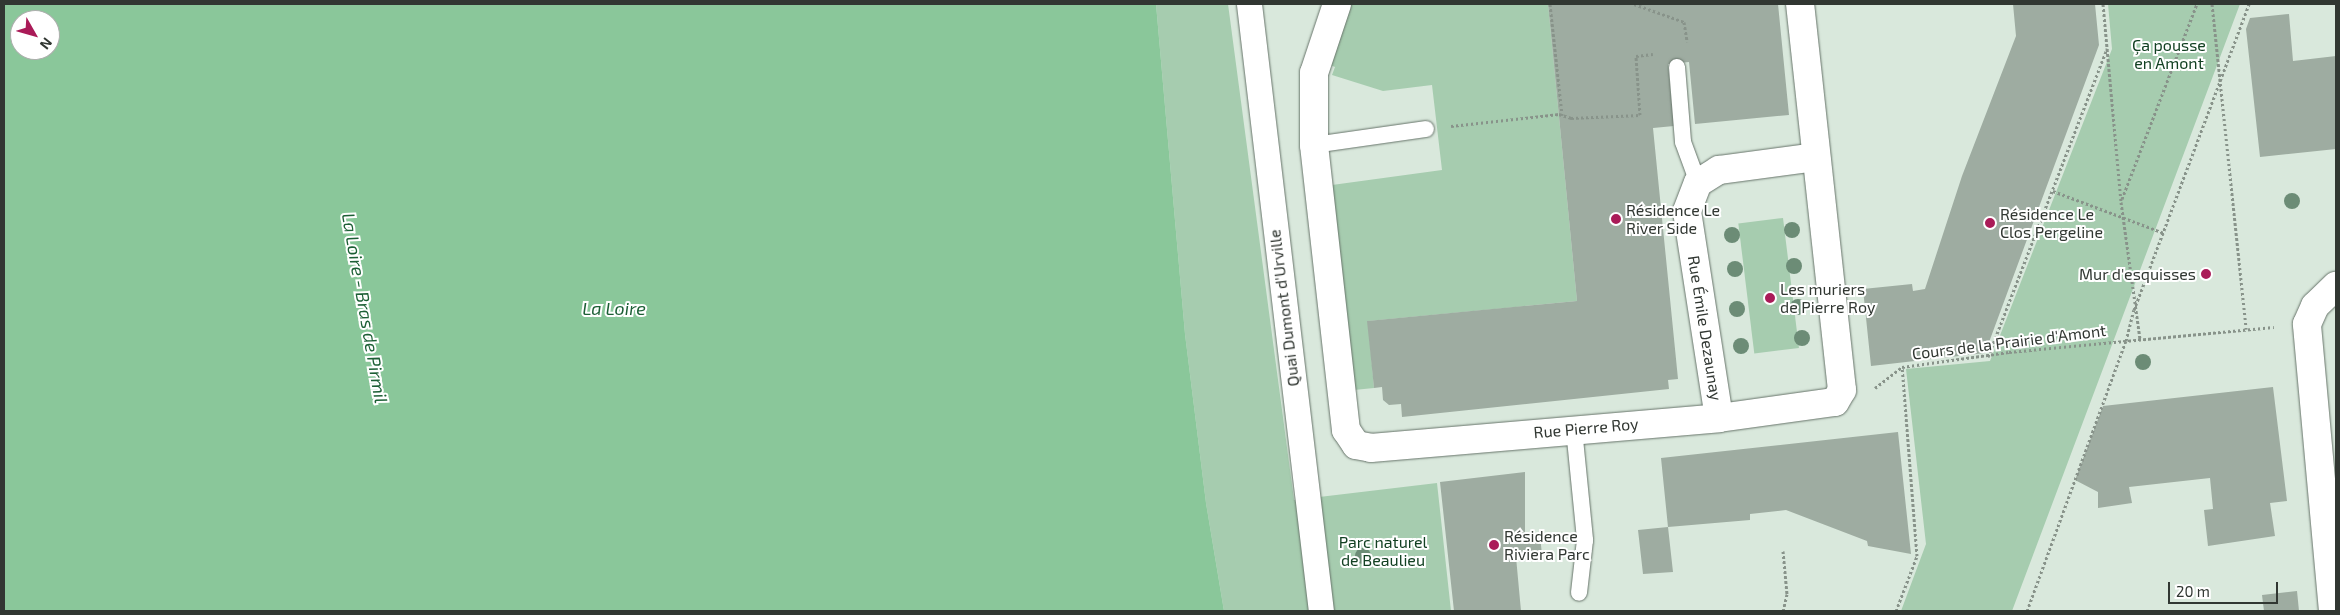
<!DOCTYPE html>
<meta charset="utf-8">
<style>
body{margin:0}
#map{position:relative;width:2340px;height:615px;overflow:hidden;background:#d9e8dc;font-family:"Exo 2",sans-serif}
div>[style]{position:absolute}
.green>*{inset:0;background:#a6ccaf;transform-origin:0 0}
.water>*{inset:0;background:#8ac79a}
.building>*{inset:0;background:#9eaca1}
.path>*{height:3px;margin-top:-1.5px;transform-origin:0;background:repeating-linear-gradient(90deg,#88938a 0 2.5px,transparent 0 5px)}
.roads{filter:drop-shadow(0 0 1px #67746a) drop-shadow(0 0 1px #67746a)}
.service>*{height:16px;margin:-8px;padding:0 8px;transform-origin:8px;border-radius:8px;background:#fff}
.pedestrian>*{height:25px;margin:-12.5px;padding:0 12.5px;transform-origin:12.5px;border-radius:12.5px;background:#fff}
.minor>*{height:28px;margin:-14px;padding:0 14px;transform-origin:14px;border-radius:14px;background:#fff}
.trees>*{width:16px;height:16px;margin:-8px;border-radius:50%;background:#6c8c76}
.dots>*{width:14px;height:14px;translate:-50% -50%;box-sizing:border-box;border:2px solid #fff;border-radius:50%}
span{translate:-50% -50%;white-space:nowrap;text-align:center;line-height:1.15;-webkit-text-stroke:4px #fff;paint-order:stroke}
.park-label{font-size:16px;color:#124022}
.poi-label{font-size:16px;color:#313732}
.left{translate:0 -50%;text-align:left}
.right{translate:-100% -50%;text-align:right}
.street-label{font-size:16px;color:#313732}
.water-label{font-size:18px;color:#1c5f35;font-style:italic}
.frame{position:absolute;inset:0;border:5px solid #313732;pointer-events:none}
.north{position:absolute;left:10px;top:10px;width:50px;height:50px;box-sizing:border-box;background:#fff;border:1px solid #adafad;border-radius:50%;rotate:128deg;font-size:14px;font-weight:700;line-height:20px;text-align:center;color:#313732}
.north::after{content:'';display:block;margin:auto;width:18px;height:22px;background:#aa1b58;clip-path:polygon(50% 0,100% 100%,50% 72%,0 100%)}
.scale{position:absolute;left:2168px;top:582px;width:110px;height:22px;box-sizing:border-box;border:2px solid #313732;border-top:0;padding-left:6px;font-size:15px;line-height:18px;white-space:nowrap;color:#313732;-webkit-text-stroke:4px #fff;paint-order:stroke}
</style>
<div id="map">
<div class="green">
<div style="clip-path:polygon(1156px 4px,1228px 4px,1294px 500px,1437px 483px,1451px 611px,1224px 611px,1206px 503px,1185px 334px)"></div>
<div style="clip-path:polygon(1347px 4px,1548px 4px,1577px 301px,1368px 321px,1374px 388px,1354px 390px,1332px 185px,1442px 170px,1432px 85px,1383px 91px,1332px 75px,1335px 67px,1325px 63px)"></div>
<div style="clip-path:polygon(2108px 4px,2240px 4px,2012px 611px,1901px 611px,1926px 544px,1906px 369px,1990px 361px,2112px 49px)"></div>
<div style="left:1783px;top:218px;width:131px;height:45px;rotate:83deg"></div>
</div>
<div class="water">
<div style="clip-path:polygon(evenodd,4px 4px,1156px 4px,1185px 334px,1206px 503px,1224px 611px,4px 611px,4px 4px,20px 20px,50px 20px,50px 50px,20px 50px,20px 20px)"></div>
</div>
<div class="building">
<div style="clip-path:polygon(1548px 4px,1778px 4px,1789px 115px,1695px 124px,1689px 62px,1668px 64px,1674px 126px,1653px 128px,1678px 379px,1668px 380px,1669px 389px,1402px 417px,1401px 404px,1389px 405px,1383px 400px,1382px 387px,1374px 388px,1367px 321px,1577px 301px)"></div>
<div style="clip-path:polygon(2013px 4px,2095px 4px,2099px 45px,1985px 353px,1871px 366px,1863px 289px,1912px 284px,1913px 291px,1925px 289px,1962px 176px,2016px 36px)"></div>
<div style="clip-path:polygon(2289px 14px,2293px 61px,2336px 56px,2336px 149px,2260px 157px,2246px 29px,2250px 18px)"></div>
<div style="clip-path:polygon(2273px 387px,2287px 501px,2270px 503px,2275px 536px,2208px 546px,2204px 510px,2213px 509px,2210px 478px,2129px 487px,2132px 503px,2098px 508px,2098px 492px,2075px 480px,2103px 406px)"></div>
<div style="clip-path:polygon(1898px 432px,1911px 554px,1868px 546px,1867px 541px,1786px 510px,1750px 514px,1750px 520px,1668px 527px,1673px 572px,1643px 574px,1638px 530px,1668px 527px,1661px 458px)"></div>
<div style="clip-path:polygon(1525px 472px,1525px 536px,1540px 535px,1542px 555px,1516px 557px,1521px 611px,1454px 611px,1440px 482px)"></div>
<div style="clip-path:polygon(2297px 591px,2299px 611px,2264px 611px,2262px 595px)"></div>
</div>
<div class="path">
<div style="left:1550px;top:4px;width:112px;rotate:83.8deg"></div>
<div style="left:1634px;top:4px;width:53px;rotate:19.8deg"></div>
<div style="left:1684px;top:22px;width:20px;rotate:81deg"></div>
<div style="left:2103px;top:4px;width:199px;rotate:84.8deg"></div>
<div style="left:2121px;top:202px;width:138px;rotate:82.1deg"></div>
<div style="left:2212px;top:4px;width:327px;rotate:84deg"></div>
<div style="left:1451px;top:126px;width:109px;rotate:-6.3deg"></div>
<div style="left:1559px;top:114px;width:13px;rotate:18deg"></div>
<div style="left:1571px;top:118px;width:69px;rotate:-2.5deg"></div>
<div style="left:1640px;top:115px;width:59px;rotate:-93.9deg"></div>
<div style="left:1636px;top:56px;width:17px;rotate:-7deg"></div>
<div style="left:2053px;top:191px;width:119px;rotate:20.7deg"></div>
<div style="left:2122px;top:199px;width:209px;rotate:-69deg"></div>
<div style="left:1988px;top:357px;width:331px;rotate:-68.9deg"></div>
<div style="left:1875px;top:388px;width:34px;rotate:-38deg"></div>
<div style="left:1902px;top:367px;width:108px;rotate:-8deg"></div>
<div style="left:2009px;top:352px;width:266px;rotate:-5.4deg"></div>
<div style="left:1783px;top:551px;width:43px;rotate:84.7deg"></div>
<div style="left:1787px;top:594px;width:17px;rotate:103deg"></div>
<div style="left:1896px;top:611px;width:59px;rotate:-69.1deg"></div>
<div style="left:1917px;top:556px;width:190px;rotate:-94.5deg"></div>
<div style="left:2027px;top:611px;width:288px;rotate:-69.9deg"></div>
<div style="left:2126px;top:341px;width:32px;rotate:-76deg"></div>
<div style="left:2134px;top:310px;width:327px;rotate:-69.4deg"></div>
</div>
<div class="roads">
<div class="service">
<div style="left:1677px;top:67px;width:75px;rotate:85.4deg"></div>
<div style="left:1683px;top:142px;width:44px;rotate:69.9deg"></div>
<div style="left:1314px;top:145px;width:113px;rotate:-8.1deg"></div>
<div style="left:1574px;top:429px;width:112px;rotate:84.3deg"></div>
<div style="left:1585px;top:540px;width:53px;rotate:96.5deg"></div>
</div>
<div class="pedestrian">
<div style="left:1249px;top:4px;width:611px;rotate:83.24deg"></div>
</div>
<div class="minor">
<div style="left:1337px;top:4px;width:73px;rotate:108.4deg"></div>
<div style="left:1314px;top:73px;width:72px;rotate:90deg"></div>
<div style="left:1314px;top:145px;width:287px;rotate:83.6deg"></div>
<div style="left:1346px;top:430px;width:18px;rotate:56deg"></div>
<div style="left:1356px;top:445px;width:15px;rotate:11deg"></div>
<div style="left:1371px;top:448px;width:349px;rotate:-4.9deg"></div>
<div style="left:1719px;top:418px;width:117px;rotate:-7.9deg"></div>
<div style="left:1835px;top:402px;width:14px;rotate:-60deg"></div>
<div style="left:1842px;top:390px;width:388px;rotate:-96.2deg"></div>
<div style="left:1719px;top:418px;width:209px;rotate:-98.8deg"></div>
<div style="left:1687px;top:211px;width:30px;rotate:-69deg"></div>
<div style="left:1698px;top:183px;width:25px;rotate:-32deg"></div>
<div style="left:1719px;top:170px;width:98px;rotate:-7.6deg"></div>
<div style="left:2333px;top:611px;width:288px;rotate:-95.2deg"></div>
<div style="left:2307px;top:324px;width:20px;rotate:-66deg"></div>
<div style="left:2315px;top:306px;width:29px;rotate:-44deg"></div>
</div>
</div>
<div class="trees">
<div style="left:2292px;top:201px"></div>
<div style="left:1792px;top:230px"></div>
<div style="left:1732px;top:235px"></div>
<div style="left:1794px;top:266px"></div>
<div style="left:1735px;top:269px"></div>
<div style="left:1798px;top:307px"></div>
<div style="left:1737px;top:309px"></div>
<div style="left:1802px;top:338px"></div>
<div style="left:1741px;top:346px"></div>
<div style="left:2143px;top:362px"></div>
<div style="left:1363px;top:556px"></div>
</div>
<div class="dots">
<div style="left:1616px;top:219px;background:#aa1b58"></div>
<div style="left:1990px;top:223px;background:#aa1b58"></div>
<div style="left:2206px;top:274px;background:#aa1b58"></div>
<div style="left:1770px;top:298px;background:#aa1b58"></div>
<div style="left:1494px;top:545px;background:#aa1b58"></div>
</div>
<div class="park-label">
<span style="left:2169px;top:54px">Ça pousse<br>en Amont</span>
<span style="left:1383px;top:551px">Parc naturel<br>de Beaulieu</span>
</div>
<div class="poi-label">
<span class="left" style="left:1626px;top:219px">Résidence Le<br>River Side</span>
<span class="left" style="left:2000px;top:223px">Résidence Le<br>Clos Pergeline</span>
<span class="right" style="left:2196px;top:274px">Mur d'esquisses</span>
<span class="left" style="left:1780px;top:298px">Les muriers<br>de Pierre Roy</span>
<span class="left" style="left:1504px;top:545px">Résidence<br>Riviera Parc</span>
</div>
<div class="street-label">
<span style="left:1284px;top:308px;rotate:-97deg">Quai Dumont d'Urville</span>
<span style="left:1705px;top:328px;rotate:81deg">Rue Émile Dezaunay</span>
<span style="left:2009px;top:342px;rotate:-7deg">Cours de la Prairie d'Amont</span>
<span style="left:1586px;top:428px;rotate:-5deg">Rue Pierre Roy</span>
</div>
<div class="water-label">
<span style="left:365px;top:308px;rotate:80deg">La Loire - Bras de Pirmil</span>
<span style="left:614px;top:308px">La Loire</span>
</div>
<div class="frame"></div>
<div class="north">N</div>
<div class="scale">20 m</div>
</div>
